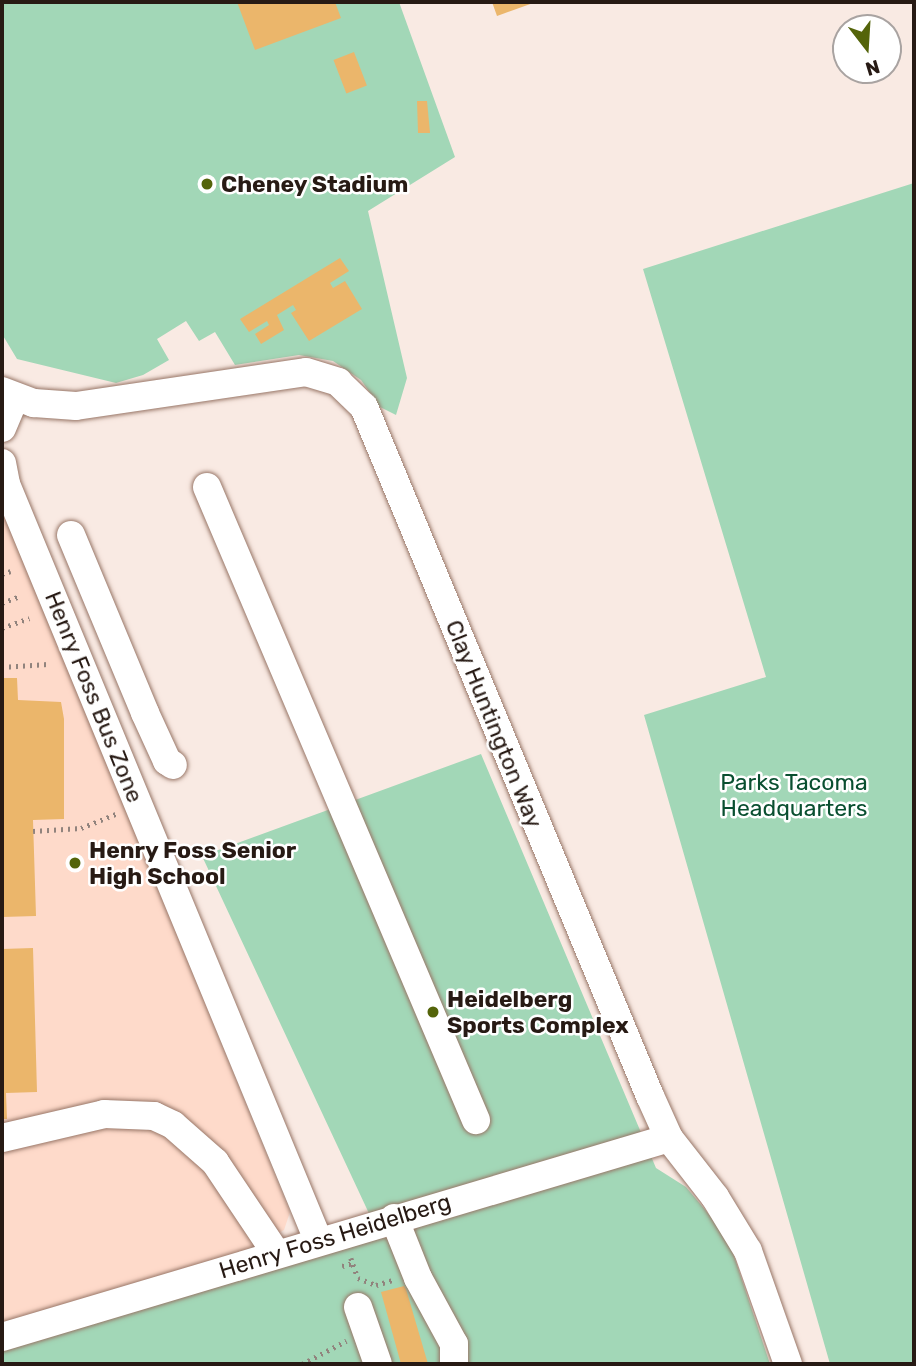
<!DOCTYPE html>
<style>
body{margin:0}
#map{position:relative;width:916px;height:1366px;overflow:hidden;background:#f9eae3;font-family:Rubik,sans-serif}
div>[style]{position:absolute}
.built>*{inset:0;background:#fedaca}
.green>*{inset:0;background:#a2d7b7}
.building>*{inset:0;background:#ebb66b;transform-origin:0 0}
.path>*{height:4.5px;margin-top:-2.25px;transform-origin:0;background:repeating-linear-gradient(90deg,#91837d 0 2px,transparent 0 7px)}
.roads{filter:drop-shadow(0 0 2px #987667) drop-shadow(0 0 2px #987667)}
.minor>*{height:28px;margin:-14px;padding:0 14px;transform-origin:14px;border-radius:14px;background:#fff}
.dots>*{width:19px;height:19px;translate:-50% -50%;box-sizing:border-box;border:4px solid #fff;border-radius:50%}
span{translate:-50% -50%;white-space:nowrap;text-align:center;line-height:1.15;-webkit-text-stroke:5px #fff;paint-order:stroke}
.poi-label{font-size:23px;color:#271a14;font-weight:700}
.left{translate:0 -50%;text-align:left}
.street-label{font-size:23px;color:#271a14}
.park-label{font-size:23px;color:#094f30}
.frame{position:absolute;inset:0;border:4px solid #271a14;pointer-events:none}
.north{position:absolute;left:832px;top:14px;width:70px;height:70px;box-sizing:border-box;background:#fff;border:2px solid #a9a3a1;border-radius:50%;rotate:163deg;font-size:19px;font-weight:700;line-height:28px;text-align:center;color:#271a14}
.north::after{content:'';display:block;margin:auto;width:24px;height:32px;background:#54640a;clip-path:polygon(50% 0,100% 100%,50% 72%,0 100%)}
</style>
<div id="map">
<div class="built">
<div style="clip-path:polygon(2px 504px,290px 1212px,284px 1230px,236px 1255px,2px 1325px)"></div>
</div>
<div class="green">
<div style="clip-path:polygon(2px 2px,399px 2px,455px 157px,368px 211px,407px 378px,396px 415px,380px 407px,361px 380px,333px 361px,299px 355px,235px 365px,215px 332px,199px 341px,186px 321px,157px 339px,169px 360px,143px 375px,116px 383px,17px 359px,2px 334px)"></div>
<div style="clip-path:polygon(914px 183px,914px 1364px,830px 1364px,644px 715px,766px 677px,643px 269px)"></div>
<div style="clip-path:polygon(481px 754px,656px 1168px,686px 1187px,712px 1218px,733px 1253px,770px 1364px,2px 1364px,2px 1349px,380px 1237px,202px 856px)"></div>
</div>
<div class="building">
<div style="clip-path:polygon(237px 2px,335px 2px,341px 18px,255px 50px)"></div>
<div style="clip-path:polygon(492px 2px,536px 2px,497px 16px)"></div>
<div style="left:354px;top:52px;width:36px;height:22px;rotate:69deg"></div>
<div style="clip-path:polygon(417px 101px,427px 101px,430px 133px,418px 133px)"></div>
<div style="clip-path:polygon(340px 258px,349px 271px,330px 283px,333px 288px,345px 281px,362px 309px,309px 341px,291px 313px,296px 310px,293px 305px,277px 315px,284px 330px,261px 344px,255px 334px,269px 325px,267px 321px,249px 332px,240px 319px)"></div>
<div style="clip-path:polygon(2px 678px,17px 678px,18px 700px,61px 702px,64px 719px,64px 819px,33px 820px,36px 916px,2px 917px)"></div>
<div style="clip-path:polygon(33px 948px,37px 1092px,6px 1093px,7px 1119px,2px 1119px,2px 949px)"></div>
<div style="clip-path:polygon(404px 1286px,406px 1289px,428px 1364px,401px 1364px,381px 1292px)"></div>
</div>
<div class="path">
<div style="left:2px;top:574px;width:9px;rotate:-18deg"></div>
<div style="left:2px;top:603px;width:19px;rotate:-21deg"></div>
<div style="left:2px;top:628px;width:29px;rotate:-20deg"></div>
<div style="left:2px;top:667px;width:46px;rotate:-3.7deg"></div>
<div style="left:33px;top:831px;width:48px;rotate:-3.6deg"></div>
<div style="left:81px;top:828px;width:40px;rotate:-22deg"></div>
<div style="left:351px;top:1258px;width:21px;rotate:71deg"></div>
<div style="left:358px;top:1278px;width:19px;rotate:21deg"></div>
<div style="left:376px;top:1285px;width:17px;rotate:-17deg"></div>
<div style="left:342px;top:1266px;width:11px;rotate:-15deg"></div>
<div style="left:302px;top:1364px;width:50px;rotate:-27.6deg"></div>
</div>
<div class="roads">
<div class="minor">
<div style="left:2px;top:391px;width:34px;rotate:21deg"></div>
<div style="left:34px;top:403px;width:42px;rotate:4.1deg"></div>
<div style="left:76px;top:406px;width:232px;rotate:-8.4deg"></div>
<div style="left:306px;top:372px;width:34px;rotate:17deg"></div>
<div style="left:338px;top:382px;width:36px;rotate:44deg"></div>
<div style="left:364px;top:407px;width:746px;rotate:67.46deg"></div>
<div style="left:650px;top:1096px;width:46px;rotate:65.7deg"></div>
<div style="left:669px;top:1138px;width:75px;rotate:52.1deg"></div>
<div style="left:715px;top:1197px;width:63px;rotate:58.6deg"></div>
<div style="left:748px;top:1251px;width:120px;rotate:70.5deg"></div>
<div style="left:2px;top:428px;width:33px;rotate:-67deg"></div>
<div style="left:2px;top:463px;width:21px;rotate:79deg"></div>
<div style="left:6px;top:484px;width:818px;rotate:67.57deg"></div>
<div style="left:207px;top:487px;width:688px;rotate:66.98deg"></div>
<div style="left:71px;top:535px;width:193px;rotate:67.4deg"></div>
<div style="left:145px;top:713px;width:53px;rotate:65.4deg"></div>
<div style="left:167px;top:761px;width:7px;rotate:34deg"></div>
<div style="left:2px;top:1138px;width:105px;rotate:-13.2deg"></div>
<div style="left:104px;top:1114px;width:50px;rotate:2.3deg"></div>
<div style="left:154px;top:1116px;width:21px;rotate:25deg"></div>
<div style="left:173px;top:1125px;width:56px;rotate:41.4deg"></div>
<div style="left:215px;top:1162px;width:110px;rotate:56.2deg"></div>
<div style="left:394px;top:1218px;width:65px;rotate:68.2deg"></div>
<div style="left:418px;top:1278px;width:75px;rotate:61.4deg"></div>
<div style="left:454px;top:1344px;width:20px;rotate:90deg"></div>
<div style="left:358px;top:1307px;width:60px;rotate:70.7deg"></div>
<div style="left:2px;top:1337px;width:696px;rotate:-16.61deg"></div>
</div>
</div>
<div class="dots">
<div style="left:207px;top:184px;background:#54640a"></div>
<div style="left:75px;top:863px;background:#54640a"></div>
<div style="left:433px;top:1012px;background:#54640a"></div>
</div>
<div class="poi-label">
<span class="left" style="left:221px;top:184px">Cheney Stadium</span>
<span class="left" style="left:89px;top:863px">Henry Foss Senior<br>High School</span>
<span class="left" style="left:447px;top:1012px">Heidelberg<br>Sports Complex</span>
</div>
<div class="street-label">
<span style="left:94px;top:697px;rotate:68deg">Henry Foss Bus Zone</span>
<span style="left:494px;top:724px;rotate:68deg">Clay Huntington Way</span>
<span style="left:335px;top:1236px;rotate:-17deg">Henry Foss Heidelberg</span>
</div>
<div class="park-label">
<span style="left:794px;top:795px">Parks Tacoma<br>Headquarters</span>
</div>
<div class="frame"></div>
<div class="north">N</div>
</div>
